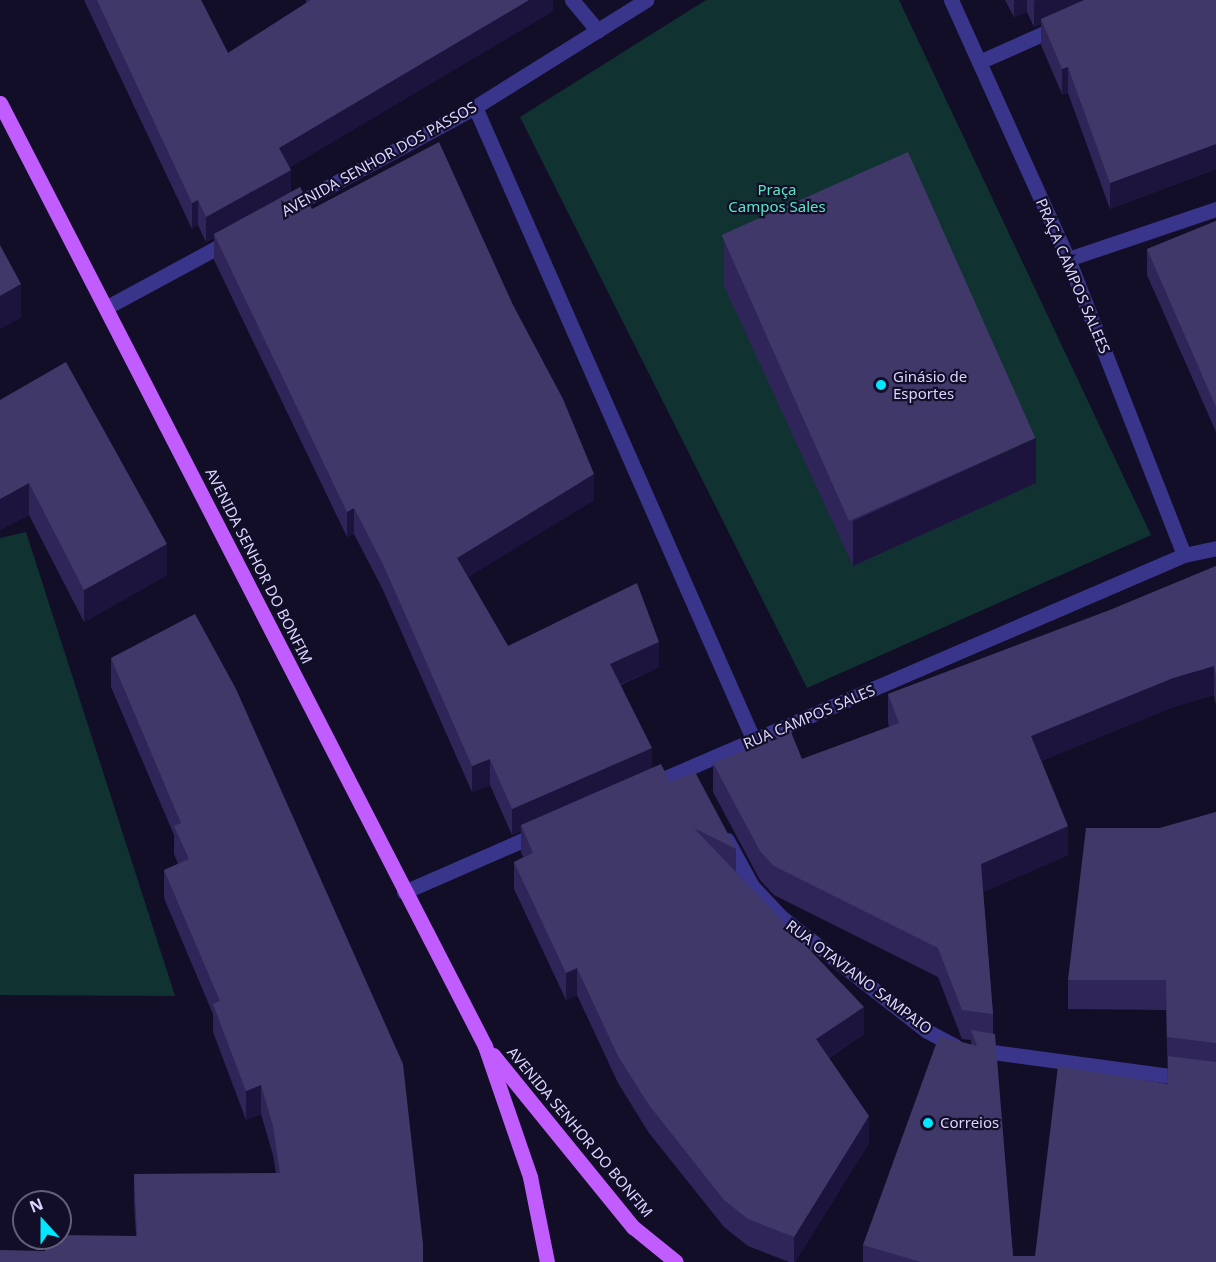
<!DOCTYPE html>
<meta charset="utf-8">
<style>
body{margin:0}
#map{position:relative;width:1216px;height:1262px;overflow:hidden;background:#120e28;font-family:"Noto Sans",sans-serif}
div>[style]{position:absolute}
.green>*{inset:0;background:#103332}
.street>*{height:15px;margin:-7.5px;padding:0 7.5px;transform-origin:7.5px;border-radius:7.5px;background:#38358b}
.primary>*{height:15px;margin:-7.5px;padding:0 7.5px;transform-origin:7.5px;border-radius:7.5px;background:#c15cff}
.wall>*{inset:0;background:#2f2558}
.shaded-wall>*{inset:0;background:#1c143d;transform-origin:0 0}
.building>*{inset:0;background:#41386a;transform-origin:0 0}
.dots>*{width:16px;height:16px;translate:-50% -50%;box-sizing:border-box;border:3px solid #120e28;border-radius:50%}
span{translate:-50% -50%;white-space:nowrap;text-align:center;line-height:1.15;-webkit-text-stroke:4.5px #120e28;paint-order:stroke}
.street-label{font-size:15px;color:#dad5ff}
.park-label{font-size:15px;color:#58e9c4}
.poi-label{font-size:15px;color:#dad5ff}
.left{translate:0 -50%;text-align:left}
.north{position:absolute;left:12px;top:1190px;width:60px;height:60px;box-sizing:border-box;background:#120e28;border:2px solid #625e7e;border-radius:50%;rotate:339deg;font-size:16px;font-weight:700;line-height:24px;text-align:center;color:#dad5ff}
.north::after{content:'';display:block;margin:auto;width:21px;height:27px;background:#01e7ff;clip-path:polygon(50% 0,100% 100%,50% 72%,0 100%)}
</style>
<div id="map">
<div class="green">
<div style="clip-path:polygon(706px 0,899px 0,1151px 535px,807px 688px,520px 117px)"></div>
<div style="clip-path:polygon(26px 532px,175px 996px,0 995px,0 538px)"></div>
</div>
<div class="street">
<div style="left:572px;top:0;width:40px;rotate:50deg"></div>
<div style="left:951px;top:0;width:284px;rotate:65.7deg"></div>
<div style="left:1068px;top:259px;width:318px;rotate:68.6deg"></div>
<div style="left:979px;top:62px;width:86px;rotate:-23.9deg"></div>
<div style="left:475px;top:107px;width:693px;rotate:66.25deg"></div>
<div style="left:289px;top:208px;width:212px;rotate:-28.5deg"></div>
<div style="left:475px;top:107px;width:202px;rotate:-32deg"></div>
<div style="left:1068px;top:259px;width:156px;rotate:-18.7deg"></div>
<div style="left:107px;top:307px;width:141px;rotate:-28.4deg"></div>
<div style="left:649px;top:785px;width:582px;rotate:-23.26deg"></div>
<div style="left:1184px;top:555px;width:33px;rotate:-12deg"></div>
<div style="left:727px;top:840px;width:52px;rotate:61.5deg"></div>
<div style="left:752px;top:886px;width:42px;rotate:46.9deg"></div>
<div style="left:781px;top:917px;width:185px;rotate:38deg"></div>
<div style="left:927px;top:1031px;width:32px;rotate:28deg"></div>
<div style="left:404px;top:892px;width:147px;rotate:-23.6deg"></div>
<div style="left:978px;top:1050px;width:240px;rotate:7.7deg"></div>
</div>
<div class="primary">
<div style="left:0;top:103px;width:1060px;rotate:62.78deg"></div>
<div style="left:485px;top:1046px;width:139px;rotate:71deg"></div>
<div style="left:530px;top:1177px;width:87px;rotate:78.7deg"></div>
<div style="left:493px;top:1055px;width:222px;rotate:50.9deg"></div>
<div style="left:633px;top:1227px;width:55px;rotate:39.1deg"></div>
</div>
<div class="wall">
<div style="clip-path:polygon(84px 0,201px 0,228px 53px,306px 3px,306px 0,554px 0,553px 1px,553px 11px,290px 167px,291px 192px,312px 209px,594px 500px,468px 577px,508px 646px,659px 667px,621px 685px,652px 768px,670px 782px,736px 849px,736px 872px,864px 1034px,829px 1058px,869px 1143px,795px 1262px,789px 1262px,748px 1246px,724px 1227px,649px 1133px,618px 1083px,577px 995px,566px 1000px,514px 889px,514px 862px,523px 857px,521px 852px,521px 831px,512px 835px,490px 785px,472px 792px,383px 590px,354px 534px,347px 537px,214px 260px,214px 238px,206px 242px,198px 225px,192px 229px)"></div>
<div style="clip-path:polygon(1005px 0,1216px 0,1216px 169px,1110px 209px,1068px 93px,1062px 94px,1041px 45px,1041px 24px,1034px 27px,1027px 12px,1014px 17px)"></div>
<div style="clip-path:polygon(1216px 221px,1216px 432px,1147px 275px,1147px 249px)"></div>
<div style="clip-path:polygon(724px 240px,1036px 483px,853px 566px,724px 286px)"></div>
<div style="clip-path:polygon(0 400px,167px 575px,84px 622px,29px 515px,0 530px)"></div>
<div style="clip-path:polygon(1216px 566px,1216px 705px,1214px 695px,1173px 707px,1041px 761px,1068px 855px,983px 892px,993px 1014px,993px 1033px,1013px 1256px,1035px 1256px,1168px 1084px,1166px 1010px,1068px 1009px,1068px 980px,1160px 828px,1216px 812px,1216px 1262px,863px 1262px,863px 1245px,971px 1045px,971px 1040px,962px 1039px,938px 977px,774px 895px,760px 880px,713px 792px,713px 763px,802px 759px,889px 727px,888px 723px,888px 694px,1110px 610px)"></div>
<div style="clip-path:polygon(111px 658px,423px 1244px,45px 1251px,45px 1238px,136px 1236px,134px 1203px,134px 1174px,276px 1173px,273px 1155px,261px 1114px,246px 1120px,213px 1032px,213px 1014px,164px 898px,164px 870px,178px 864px,174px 854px,174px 835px,111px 687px)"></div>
</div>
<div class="shaded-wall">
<div style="clip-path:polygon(529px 0,554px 0,553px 1px,553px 11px,279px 174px,279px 148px)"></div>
<div style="clip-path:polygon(1014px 0,1027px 0,1027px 12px,1014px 17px)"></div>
<div style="clip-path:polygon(1037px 0,1094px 0,1041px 19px,1041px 24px,1034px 27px,1034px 1px)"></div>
<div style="left:1068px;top:67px;width:26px;height:6px;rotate:90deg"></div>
<div style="clip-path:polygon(1216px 144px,1216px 169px,1110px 209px,1110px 183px)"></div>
<div style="clip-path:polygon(291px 170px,291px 196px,214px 234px,214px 238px,206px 242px,206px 217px)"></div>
<div style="clip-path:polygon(198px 200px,198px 225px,192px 229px,192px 203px)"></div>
<div style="clip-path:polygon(21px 284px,21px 318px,0 329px,0 296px)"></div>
<div style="clip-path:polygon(1036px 438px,1036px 483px,853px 566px,853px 521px)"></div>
<div style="clip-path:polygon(594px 474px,594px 500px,457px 584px,457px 558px)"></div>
<div style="clip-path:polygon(29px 483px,29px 515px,0 530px,0 499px)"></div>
<div style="clip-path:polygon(354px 508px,354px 534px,347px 537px,347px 512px)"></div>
<div style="clip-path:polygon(167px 544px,167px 575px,84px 622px,84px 590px)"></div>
<div style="clip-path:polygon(659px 642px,659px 667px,610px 689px,610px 664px)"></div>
<div style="clip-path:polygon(1214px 666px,1214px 695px,1173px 707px,1031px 765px,1031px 736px,1173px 678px)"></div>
<div style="clip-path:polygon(652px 748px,652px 774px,521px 825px,521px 831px,512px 835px,512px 809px)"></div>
<div style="clip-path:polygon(490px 759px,490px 785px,472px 792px,472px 766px)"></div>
<div style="clip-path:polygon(1068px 826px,1068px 855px,981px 893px,981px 864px)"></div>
<div style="clip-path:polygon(577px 968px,577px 995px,566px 1000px,566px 973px)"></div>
<div style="clip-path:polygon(864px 1007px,864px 1034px,816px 1066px,816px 1039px)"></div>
<div style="clip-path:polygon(261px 1085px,261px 1114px,246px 1120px,246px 1091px)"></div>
<div style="clip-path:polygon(869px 1116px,869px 1143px,795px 1262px,794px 1262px,794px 1237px)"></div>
</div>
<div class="building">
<div style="clip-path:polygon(97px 0,201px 0,228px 53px,311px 0,529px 0,279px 148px,291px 170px,206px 217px,198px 200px,192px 203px)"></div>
<div style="clip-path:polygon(1084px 0,1216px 0,1216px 144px,1110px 183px,1068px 67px,1062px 69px,1041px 19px)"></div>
<div style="clip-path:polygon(439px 142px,513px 305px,563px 399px,594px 474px,457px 558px,508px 646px,637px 583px,659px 642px,610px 664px,652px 748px,512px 809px,490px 759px,472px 766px,383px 564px,354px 508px,347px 512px,214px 234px,300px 187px,312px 209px)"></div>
<div style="left:908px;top:152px;width:313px;height:204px;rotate:66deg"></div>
<div style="clip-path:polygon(1216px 221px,1216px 407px,1147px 249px)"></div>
<div style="clip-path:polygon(0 245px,21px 284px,0 296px)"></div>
<div style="clip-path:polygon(66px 362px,167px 544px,84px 590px,29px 483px,0 499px,0 400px)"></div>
<div style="clip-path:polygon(1216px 566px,1216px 676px,1214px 666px,1173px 678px,1031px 736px,1068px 826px,981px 864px,993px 1014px,962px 1010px,938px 948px,774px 866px,760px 851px,713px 763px,791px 732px,802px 759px,899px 723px,888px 694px,1110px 610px)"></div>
<div style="clip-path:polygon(195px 614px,236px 689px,403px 1064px,423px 1244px,423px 1262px,0 1262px,0 1250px,45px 1251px,45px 1238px,60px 1238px,60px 1235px,137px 1236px,134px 1174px,280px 1173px,273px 1126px,261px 1085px,246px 1091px,213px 1004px,220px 1001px,164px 870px,189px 859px,174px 826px,181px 823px,111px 658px)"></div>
<div style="clip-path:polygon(661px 764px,670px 782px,695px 772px,736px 849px,694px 828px,864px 1007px,816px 1039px,869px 1116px,794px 1237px,748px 1219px,724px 1200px,649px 1105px,618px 1056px,577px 968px,566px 973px,514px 862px,533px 853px,521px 825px)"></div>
<div style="clip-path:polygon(1216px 812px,1216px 1043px,1167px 1037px,1166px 980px,1068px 980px,1086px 828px,1160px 828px)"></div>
<div style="clip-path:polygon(971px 1030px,995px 1034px,1013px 1256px,1035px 1256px,1058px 1066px,1168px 1084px,1168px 1056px,1216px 1062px,1216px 1262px,921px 1262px,863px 1245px,939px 1036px,977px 1046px)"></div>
</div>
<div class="dots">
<div style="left:881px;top:385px;background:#01e7ff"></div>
<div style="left:928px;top:1123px;background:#01e7ff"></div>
</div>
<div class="street-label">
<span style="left:379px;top:159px;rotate:-29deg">AVENIDA SENHOR DOS PASSOS</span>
<span style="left:1073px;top:276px;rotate:67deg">PRAÇA CAMPOS SALEES</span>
<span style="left:259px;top:566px;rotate:63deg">AVENIDA SENHOR DO BONFIM</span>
<span style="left:809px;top:717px;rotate:-23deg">RUA CAMPOS SALES</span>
<span style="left:859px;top:977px;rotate:37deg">RUA OTAVIANO SAMPAIO</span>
<span style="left:580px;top:1132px;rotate:50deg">AVENIDA SENHOR DO BONFIM</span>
</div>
<div class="park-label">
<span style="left:777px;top:198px">Praça<br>Campos Sales</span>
</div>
<div class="poi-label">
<span class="left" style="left:893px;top:385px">Ginásio de<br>Esportes</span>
<span class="left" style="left:940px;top:1123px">Correios</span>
</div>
<div class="north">N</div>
</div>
